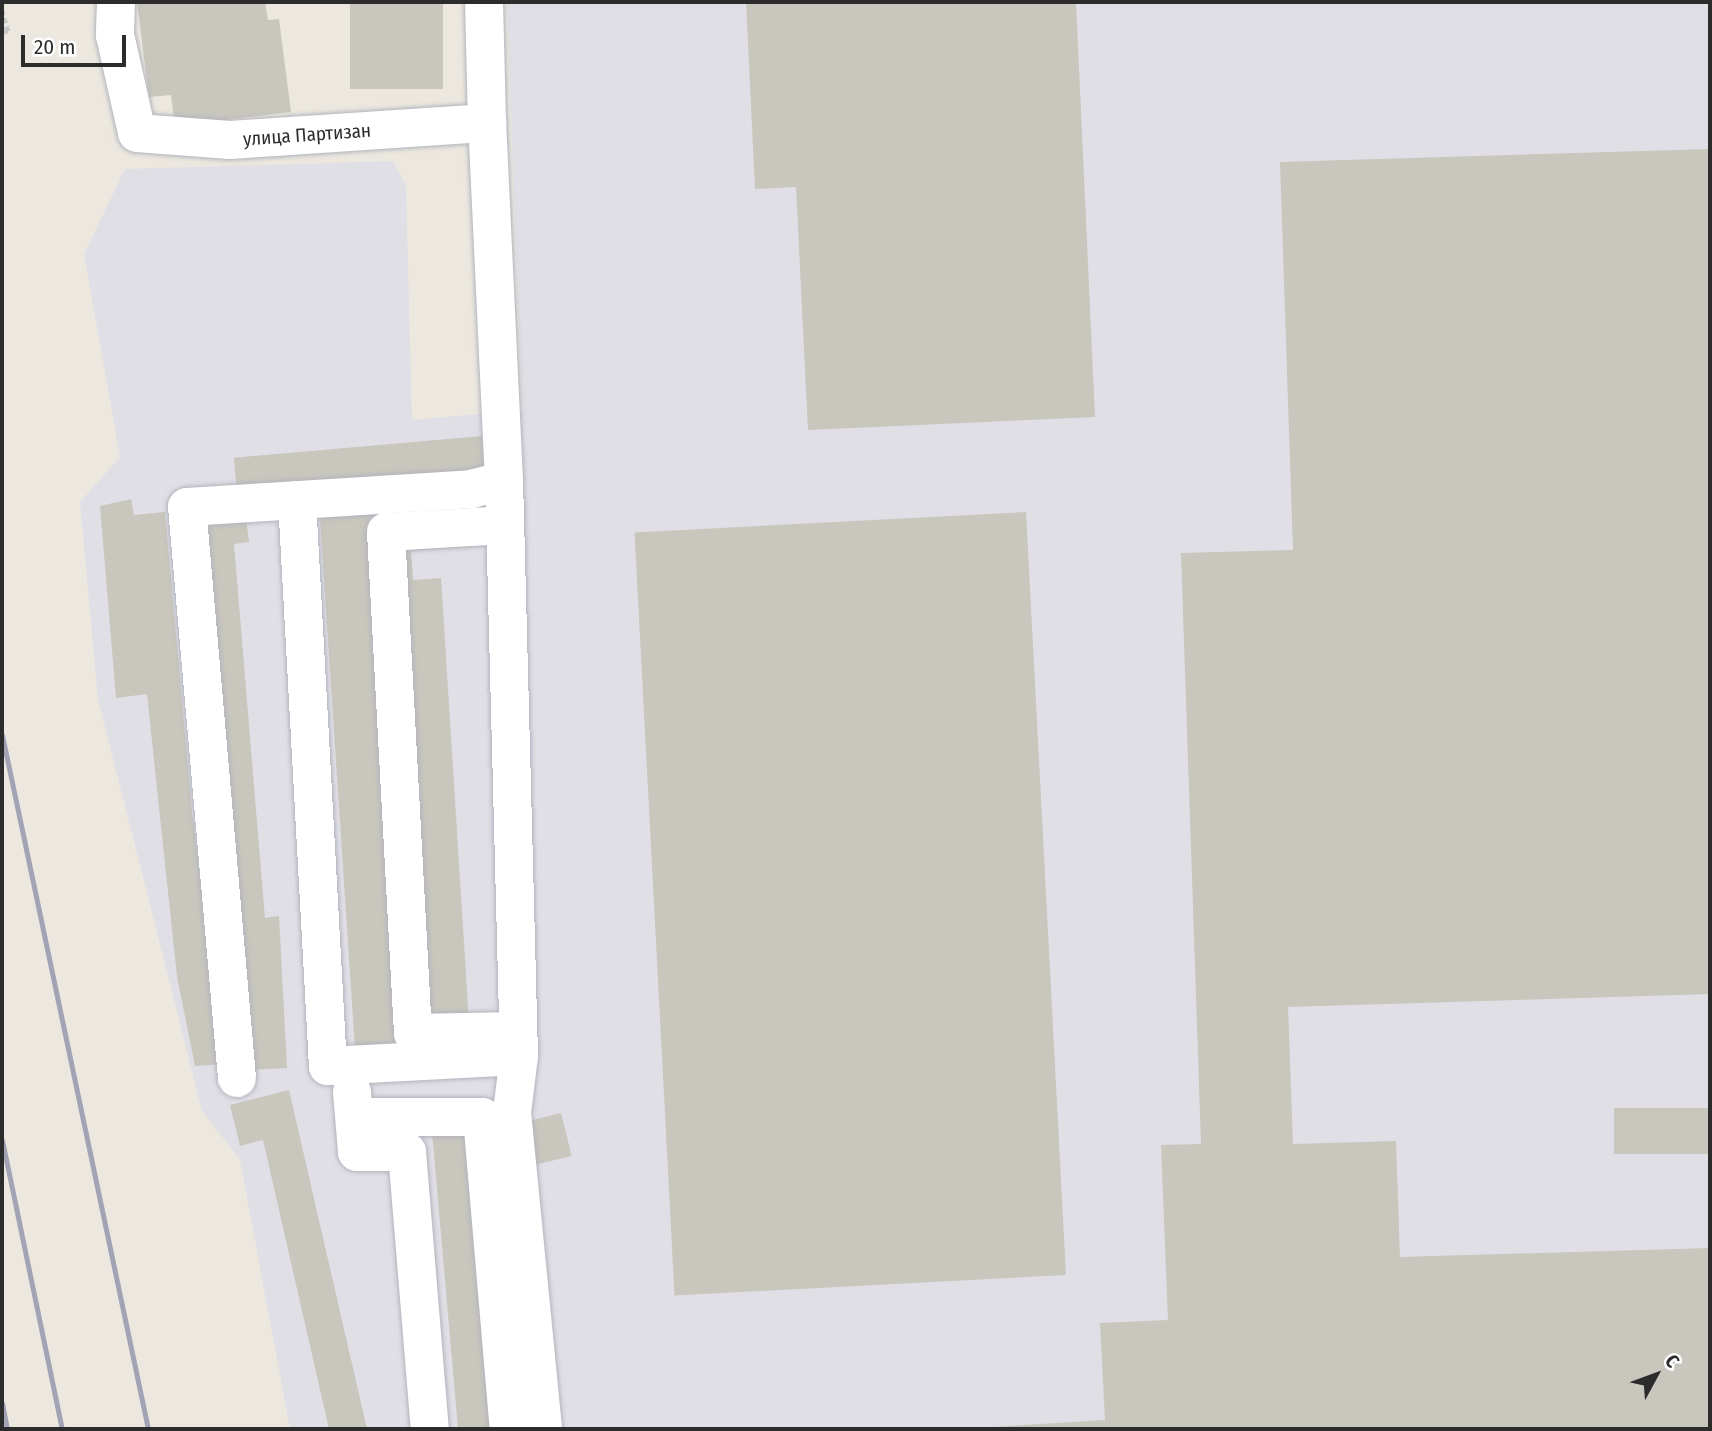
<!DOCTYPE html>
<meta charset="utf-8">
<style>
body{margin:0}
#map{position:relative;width:1712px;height:1431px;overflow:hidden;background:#ece8df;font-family:"Fira Sans Condensed",sans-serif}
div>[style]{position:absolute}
.industrial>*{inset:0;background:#e1dfe6}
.building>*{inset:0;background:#c8c6bd;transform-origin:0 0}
.path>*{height:4.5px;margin-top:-2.25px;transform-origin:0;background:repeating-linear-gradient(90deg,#c8c8c8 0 5px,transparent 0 8.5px)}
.roads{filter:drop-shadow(0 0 2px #b2b4be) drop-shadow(0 0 2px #b2b4be)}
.minor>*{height:38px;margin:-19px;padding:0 19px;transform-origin:19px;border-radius:19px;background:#fff}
.rail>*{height:5px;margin:-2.5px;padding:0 2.5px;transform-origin:2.5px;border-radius:2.5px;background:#a2a3b5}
span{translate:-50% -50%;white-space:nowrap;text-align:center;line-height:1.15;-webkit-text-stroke:5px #fff;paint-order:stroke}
.street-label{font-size:19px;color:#2c2c2c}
.frame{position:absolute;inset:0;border:4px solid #2c2c2c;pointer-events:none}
.north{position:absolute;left:1621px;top:1340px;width:70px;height:70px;-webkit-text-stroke:5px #fff;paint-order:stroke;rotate:49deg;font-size:19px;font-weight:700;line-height:28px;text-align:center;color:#2c2c2c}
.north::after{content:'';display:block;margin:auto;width:24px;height:32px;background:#2c2c2c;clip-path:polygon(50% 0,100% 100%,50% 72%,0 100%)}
.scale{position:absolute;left:21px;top:35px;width:105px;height:32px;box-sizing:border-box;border:4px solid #2c2c2c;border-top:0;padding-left:9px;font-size:21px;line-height:24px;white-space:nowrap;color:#2c2c2c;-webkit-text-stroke:5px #fff;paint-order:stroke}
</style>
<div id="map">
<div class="industrial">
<div style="clip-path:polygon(507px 2px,1710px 2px,1710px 1429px,290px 1429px,240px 1160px,202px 1111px,98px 699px,80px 502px,120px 457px,84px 254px,125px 169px,393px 161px,406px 186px,412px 420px,522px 410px)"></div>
</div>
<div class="building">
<div style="clip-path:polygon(137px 2px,265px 2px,268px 20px,279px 19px,291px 112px,175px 126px,171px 95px,149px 97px)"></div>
<div style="left:350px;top:2px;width:93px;height:87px"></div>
<div style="clip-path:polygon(746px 2px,1076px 2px,1095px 417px,808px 430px,796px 187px,755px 189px)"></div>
<div style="clip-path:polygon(1710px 149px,1710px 994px,1288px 1007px,1293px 1144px,1396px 1141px,1400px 1257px,1710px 1248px,1710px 1429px,960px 1429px,1105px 1420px,1100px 1323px,1168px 1320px,1161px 1145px,1201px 1144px,1181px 553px,1293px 550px,1280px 162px)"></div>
<div style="left:482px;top:436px;width:35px;height:249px;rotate:85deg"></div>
<div style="clip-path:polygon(131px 499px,134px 515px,165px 512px,192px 812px,224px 1064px,195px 1066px,177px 977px,147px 694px,116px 698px,100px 506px)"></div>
<div style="clip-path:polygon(468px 508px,470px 547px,411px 551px,413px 580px,441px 578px,469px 1022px,501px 1031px,355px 1050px,320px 518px)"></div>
<div style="left:1026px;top:512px;width:764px;height:392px;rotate:87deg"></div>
<div style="clip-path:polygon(246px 517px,249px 542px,234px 544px,265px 918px,279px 916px,287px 1068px,249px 1070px,213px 657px,208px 523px)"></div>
<div style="clip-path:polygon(289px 1090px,367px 1429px,329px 1429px,263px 1140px,240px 1146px,230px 1105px)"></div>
<div style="left:496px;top:1106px;width:324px;height:66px;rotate:85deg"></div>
<div style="left:1710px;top:1108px;width:46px;height:96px;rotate:90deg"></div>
<div style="left:561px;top:1113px;width:44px;height:38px;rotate:76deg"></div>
</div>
<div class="path">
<div style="left:2px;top:10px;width:22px;rotate:74deg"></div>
<div style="left:8px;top:31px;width:6px;rotate:171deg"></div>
</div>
<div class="roads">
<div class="minor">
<div style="left:116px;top:2px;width:33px;rotate:92deg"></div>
<div style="left:115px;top:35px;width:100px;rotate:77.3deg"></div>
<div style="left:137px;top:133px;width:93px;rotate:4.3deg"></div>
<div style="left:230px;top:140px;width:258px;rotate:-3.8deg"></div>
<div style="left:487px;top:123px;width:121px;rotate:-91.4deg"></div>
<div style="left:297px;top:500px;width:567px;rotate:86.87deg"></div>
<div style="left:328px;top:1066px;width:191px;rotate:-3deg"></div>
<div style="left:519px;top:1056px;width:575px;rotate:-91.49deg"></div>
<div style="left:505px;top:525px;width:119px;rotate:176.6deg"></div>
<div style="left:386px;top:532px;width:502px;rotate:86.92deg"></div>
<div style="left:413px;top:1033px;width:104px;rotate:-1.1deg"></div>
<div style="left:519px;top:1056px;width:56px;rotate:97.1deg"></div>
<div style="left:512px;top:1112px;width:319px;rotate:84.4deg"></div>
<div style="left:237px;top:1078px;width:573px;rotate:-95deg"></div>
<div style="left:187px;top:507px;width:285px;rotate:-3.6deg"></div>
<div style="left:471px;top:489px;width:34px;rotate:-14deg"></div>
<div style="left:504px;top:481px;width:358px;rotate:-92.7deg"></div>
<div style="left:352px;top:1092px;width:60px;rotate:85.2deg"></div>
<div style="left:357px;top:1152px;width:50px"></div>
<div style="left:407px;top:1152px;width:278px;rotate:85.3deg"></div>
<div style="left:355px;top:1117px;width:127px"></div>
<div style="left:482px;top:1117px;width:313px;rotate:85.1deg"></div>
</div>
</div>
<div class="rail">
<div style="left:2px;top:735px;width:709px;rotate:78.12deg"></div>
<div style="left:2px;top:1140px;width:295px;rotate:78.3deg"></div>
<div style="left:2px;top:1403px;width:26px;rotate:79deg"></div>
</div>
<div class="street-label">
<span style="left:307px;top:135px;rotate:-4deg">улица Партизан</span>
</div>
<div class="frame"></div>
<div class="north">С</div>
<div class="scale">20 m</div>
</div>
